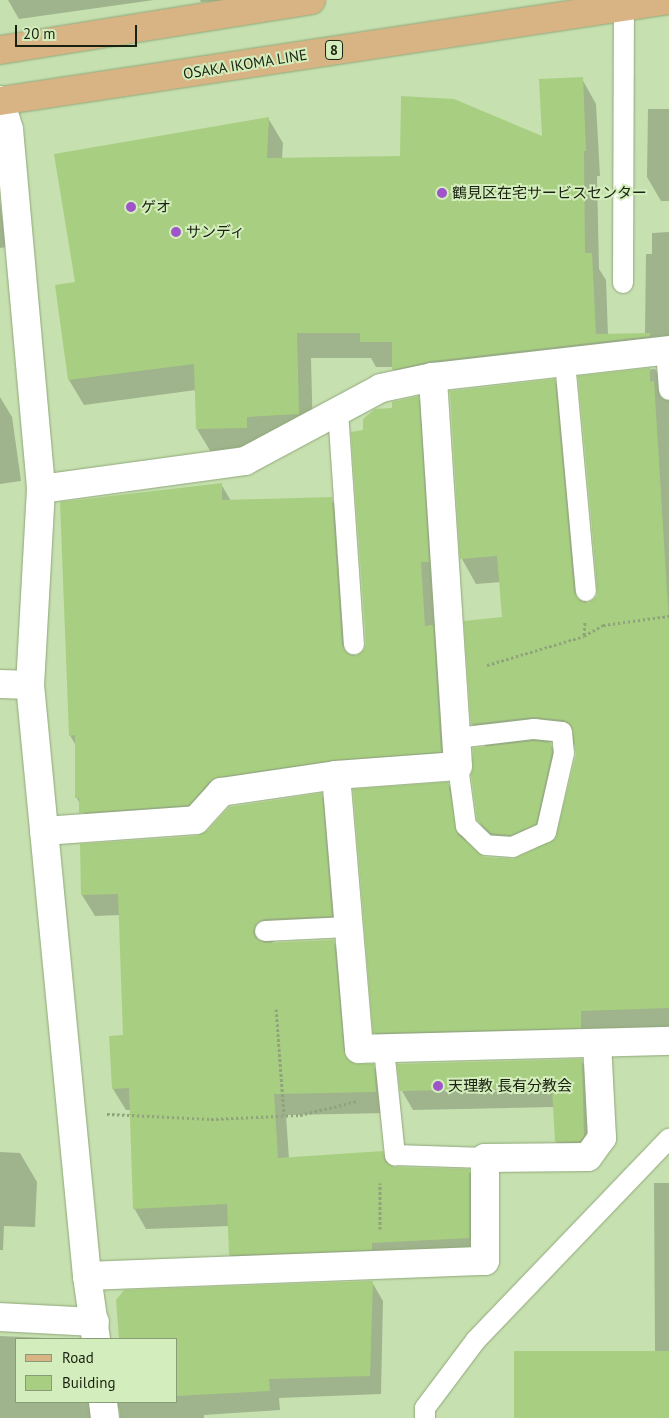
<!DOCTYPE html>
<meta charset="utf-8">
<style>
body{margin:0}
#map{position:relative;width:669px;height:1418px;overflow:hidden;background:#c7e0b0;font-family:"PT Sans","Noto Sans JP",sans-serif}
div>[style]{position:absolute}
.shadow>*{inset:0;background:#0003}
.building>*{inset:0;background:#a8cf81;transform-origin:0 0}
.path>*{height:3px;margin-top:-1.5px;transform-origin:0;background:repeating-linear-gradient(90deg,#8fa37d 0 2.5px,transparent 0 5px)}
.roads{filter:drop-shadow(0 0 1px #90a87a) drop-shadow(0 0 1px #90a87a)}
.service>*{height:20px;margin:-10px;padding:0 10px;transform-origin:10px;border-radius:10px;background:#fff}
.minor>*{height:28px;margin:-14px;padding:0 14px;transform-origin:14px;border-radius:14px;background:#fff}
.primary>*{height:28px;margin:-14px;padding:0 14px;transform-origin:14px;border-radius:14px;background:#d8b484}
.dots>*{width:14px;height:14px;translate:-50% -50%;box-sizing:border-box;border:2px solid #d4edbd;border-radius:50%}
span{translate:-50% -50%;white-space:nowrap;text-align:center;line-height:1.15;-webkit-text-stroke:4px #d4edbd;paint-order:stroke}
.shield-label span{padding:1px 4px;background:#d4edbd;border:1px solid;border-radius:4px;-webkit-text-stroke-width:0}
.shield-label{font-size:14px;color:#192210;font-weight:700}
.street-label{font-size:15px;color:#192210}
.poi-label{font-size:15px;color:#192210}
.left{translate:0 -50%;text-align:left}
.legend{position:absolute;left:15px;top:1338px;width:162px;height:65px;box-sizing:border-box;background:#d4edbd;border:1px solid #899c78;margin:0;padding:6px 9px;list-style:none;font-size:15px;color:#192210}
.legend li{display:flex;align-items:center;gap:10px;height:25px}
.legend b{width:25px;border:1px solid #899c78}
.scale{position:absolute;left:15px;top:25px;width:122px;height:22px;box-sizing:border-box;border:2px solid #192210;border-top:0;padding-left:6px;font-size:15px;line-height:18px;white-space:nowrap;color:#192210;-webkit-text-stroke:4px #d4edbd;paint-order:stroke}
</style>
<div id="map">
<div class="shadow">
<div style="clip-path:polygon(8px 0,154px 0,19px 19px)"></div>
<div style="clip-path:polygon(200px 0,240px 0,201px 2px)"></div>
<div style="clip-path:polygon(582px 79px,596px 104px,600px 176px,597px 176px,599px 269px,606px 280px,608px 335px,645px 334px,646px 254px,652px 254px,652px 233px,669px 232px,669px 361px,446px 386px,408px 394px,393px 367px,376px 367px,371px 358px,311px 358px,313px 439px,261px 453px,212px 454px,197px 429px,196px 390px,84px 405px,69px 380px,76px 283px,268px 118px,283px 143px,282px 159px,401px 158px,544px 138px)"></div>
<div style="clip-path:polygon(648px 109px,669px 109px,669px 201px,661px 201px,647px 177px)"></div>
<div style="clip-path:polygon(0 201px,6px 247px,0 248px)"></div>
<div style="clip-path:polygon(evenodd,655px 369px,669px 393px,669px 1034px,389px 1058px,375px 1033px,448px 784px,462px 809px,466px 841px,484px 858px,518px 859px,541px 848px,490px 840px,478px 820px,486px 748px,472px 724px,466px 622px,503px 618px,501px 582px,476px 584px,462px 559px,554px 380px,568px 405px,587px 605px,598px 597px,580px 377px,655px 369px,549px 742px,576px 745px,577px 755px,557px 840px,546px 845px,562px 772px,561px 763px,549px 742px)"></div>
<div style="clip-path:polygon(0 397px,12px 417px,21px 481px,0 484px)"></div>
<div style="clip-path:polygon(418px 397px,432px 422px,455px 776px,348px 784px,233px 801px,95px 837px,77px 798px,76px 746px,70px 735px,221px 484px,231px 501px,331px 499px,346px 523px,355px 658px,366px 650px,364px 432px,393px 409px)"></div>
<div style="clip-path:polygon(321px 794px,333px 815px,344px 937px,276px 940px,270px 944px,333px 941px,346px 962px,354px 1064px,373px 1065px,385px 1087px,388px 1113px,286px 1115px,289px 1159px,382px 1152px,394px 1168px,469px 1171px,481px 1192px,481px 1259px,242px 1276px,230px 1255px,229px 1226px,146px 1229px,134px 1208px,131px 1110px,126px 1110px,113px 1089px,110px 1037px,125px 1036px,120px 915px,95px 916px,82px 895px,197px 837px)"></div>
<div style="clip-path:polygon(581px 1060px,592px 1079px,594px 1156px,567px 1160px,556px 1141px,554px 1107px,413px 1110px,402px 1091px)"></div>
<div style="clip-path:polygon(0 1152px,20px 1153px,37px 1182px,35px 1227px,4px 1226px,3px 1250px,0 1250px)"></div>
<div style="clip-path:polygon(654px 1183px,669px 1183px,669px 1418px,517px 1418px,655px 1352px)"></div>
<div style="clip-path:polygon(372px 1282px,383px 1301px,381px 1394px,279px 1398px,280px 1410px,204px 1415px,204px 1418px,120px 1418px,119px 1408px,113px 1405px,99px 1418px,0 1418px,0 1336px,67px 1339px,16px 1339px,16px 1402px,176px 1402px,176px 1339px,120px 1339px,117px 1300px)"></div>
</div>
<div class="building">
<div style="clip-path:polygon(583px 77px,586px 151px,584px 151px,585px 253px,592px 253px,596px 334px,650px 333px,650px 336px,431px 361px,392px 370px,392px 342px,360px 342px,360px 333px,297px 333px,299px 414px,247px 417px,247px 428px,196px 429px,194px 364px,68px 380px,55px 285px,75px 282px,54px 154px,269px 117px,267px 158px,400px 156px,401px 96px,454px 99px,542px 136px,539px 79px)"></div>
<div style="clip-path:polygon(650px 368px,650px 382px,654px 381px,669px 624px,669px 1008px,581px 1011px,581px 1028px,373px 1033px,353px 789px,448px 782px,458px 835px,484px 857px,513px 859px,555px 839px,576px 755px,572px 726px,564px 720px,533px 717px,471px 724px,464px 621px,502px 617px,497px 556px,460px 559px,450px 391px,555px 379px,574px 592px,581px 602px,588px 603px,597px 596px,598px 590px,578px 376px)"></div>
<div style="clip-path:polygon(419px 396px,429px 562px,421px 562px,425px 626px,433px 625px,441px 752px,334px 760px,219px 777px,209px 782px,189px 805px,79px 813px,79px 798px,75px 798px,75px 735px,69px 736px,60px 502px,222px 483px,222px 500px,332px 497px,342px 645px,348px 654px,355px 656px,364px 650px,366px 643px,351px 432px,363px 430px,363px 419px,375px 409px,392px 408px,392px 402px)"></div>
<div style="clip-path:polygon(534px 741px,551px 743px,552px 752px,536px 824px,511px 835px,491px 833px,477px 820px,471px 774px,473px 748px)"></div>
<div style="clip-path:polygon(322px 793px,332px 916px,264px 919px,255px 925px,253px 932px,255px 938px,265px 943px,334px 940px,344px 1051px,352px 1063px,374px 1064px,376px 1092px,274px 1094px,278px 1158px,383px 1151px,385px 1162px,394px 1167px,469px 1169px,469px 1238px,372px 1243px,372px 1250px,229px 1255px,227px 1204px,133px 1209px,129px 1088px,112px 1089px,109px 1036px,123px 1035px,118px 894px,81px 895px,80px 844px,197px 836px,208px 830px,229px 807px)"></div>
<div style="clip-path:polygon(582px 1059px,584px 1136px,580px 1141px,555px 1142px,552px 1088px,400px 1091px,397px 1064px)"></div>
<div style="clip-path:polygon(373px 1281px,370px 1376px,269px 1379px,270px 1391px,176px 1396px,176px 1339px,119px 1339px,116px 1300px,124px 1290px)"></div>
<div style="left:669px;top:1351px;width:67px;height:155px;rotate:90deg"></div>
</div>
<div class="path">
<div style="left:584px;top:635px;width:14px;rotate:-86deg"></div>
<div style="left:487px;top:665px;width:101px;rotate:-16.6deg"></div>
<div style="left:584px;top:636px;width:22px;rotate:-30deg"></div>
<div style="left:603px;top:625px;width:67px;rotate:-7.8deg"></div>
<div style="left:276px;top:1009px;width:106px;rotate:85.7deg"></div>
<div style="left:107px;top:1114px;width:104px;rotate:2.8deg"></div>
<div style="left:211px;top:1119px;width:89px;rotate:-2.6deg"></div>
<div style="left:300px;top:1115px;width:59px;rotate:-13.8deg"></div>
<div style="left:380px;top:1229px;width:46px;rotate:-90deg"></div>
</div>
<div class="roads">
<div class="service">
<div style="left:623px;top:283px;width:276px;rotate:-89.8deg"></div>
<div style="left:666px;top:350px;width:40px;rotate:85.7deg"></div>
<div style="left:565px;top:362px;width:230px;rotate:84.8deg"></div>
<div style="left:338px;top:411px;width:234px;rotate:86.1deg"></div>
<div style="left:457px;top:738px;width:78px;rotate:-6.7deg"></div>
<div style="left:534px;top:729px;width:28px;rotate:6deg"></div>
<div style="left:562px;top:732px;width:21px;rotate:85deg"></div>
<div style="left:564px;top:753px;width:81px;rotate:102.8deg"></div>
<div style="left:546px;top:832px;width:36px;rotate:156deg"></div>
<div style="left:513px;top:847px;width:27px;rotate:-176deg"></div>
<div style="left:486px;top:845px;width:28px;rotate:-136deg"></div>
<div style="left:466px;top:826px;width:61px;rotate:-97.6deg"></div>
<div style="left:265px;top:931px;width:83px;rotate:-2.8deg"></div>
<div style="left:384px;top:1049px;width:107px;rotate:84.1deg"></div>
<div style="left:395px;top:1155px;width:90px;rotate:1.9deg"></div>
<div style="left:425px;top:1418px;width:10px;rotate:-90deg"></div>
<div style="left:425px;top:1408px;width:85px;rotate:-53.1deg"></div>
<div style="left:476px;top:1340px;width:279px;rotate:-46.2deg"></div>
</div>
<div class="minor">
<div style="left:0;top:100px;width:30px;rotate:73deg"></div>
<div style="left:9px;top:129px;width:361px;rotate:84.9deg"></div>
<div style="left:41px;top:489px;width:196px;rotate:93.2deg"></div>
<div style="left:30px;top:685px;width:594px;rotate:84.49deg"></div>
<div style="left:87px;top:1276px;width:64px;rotate:81.9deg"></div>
<div style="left:41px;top:489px;width:206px;rotate:-7.8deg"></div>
<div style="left:245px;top:461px;width:154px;rotate:-28.2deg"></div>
<div style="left:381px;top:388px;width:53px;rotate:-11.9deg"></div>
<div style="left:433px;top:377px;width:238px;rotate:-6.5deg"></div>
<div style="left:0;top:684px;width:30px;rotate:2deg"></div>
<div style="left:336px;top:775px;width:275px;rotate:85.2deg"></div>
<div style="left:359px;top:1049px;width:310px;rotate:-1.5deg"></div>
<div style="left:44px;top:831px;width:152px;rotate:-4.1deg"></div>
<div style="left:196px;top:820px;width:38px;rotate:-48deg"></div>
<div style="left:221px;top:792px;width:116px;rotate:-8.4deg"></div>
<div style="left:336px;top:775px;width:122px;rotate:-4.2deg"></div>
<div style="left:458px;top:766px;width:390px;rotate:-93.7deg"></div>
<div style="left:87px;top:1276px;width:398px;rotate:-2.2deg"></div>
<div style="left:485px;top:1261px;width:103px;rotate:-90deg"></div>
<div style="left:485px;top:1158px;width:103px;rotate:-0.6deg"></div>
<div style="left:588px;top:1157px;width:24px;rotate:-54deg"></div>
<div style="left:602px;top:1138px;width:94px;rotate:-93deg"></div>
<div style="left:0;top:1317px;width:95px;rotate:3deg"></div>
<div style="left:103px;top:1402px;width:16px;rotate:83deg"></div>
</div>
<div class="primary">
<div style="left:0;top:50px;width:315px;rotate:-9.1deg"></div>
<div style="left:0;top:101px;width:677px;rotate:-8.59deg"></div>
</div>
</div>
<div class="dots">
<div style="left:442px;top:193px;background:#9d55c9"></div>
<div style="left:131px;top:207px;background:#9d55c9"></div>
<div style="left:176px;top:232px;background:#9d55c9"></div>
<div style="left:438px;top:1086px;background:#9d55c9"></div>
</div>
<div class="shield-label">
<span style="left:334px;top:50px">8</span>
</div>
<div class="street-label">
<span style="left:245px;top:64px;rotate:-9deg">OSAKA IKOMA LINE</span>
</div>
<div class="poi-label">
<span class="left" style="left:452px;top:193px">鶴見区在宅サービスセンター</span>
<span class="left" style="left:141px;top:207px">ゲオ</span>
<span class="left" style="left:186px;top:232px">サンディ</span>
<span class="left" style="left:448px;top:1086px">天理教 長有分教会</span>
</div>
<ul class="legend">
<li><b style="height:6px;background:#d8b484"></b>Road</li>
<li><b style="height:14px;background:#a8cf81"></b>Building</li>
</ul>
<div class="scale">20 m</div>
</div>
